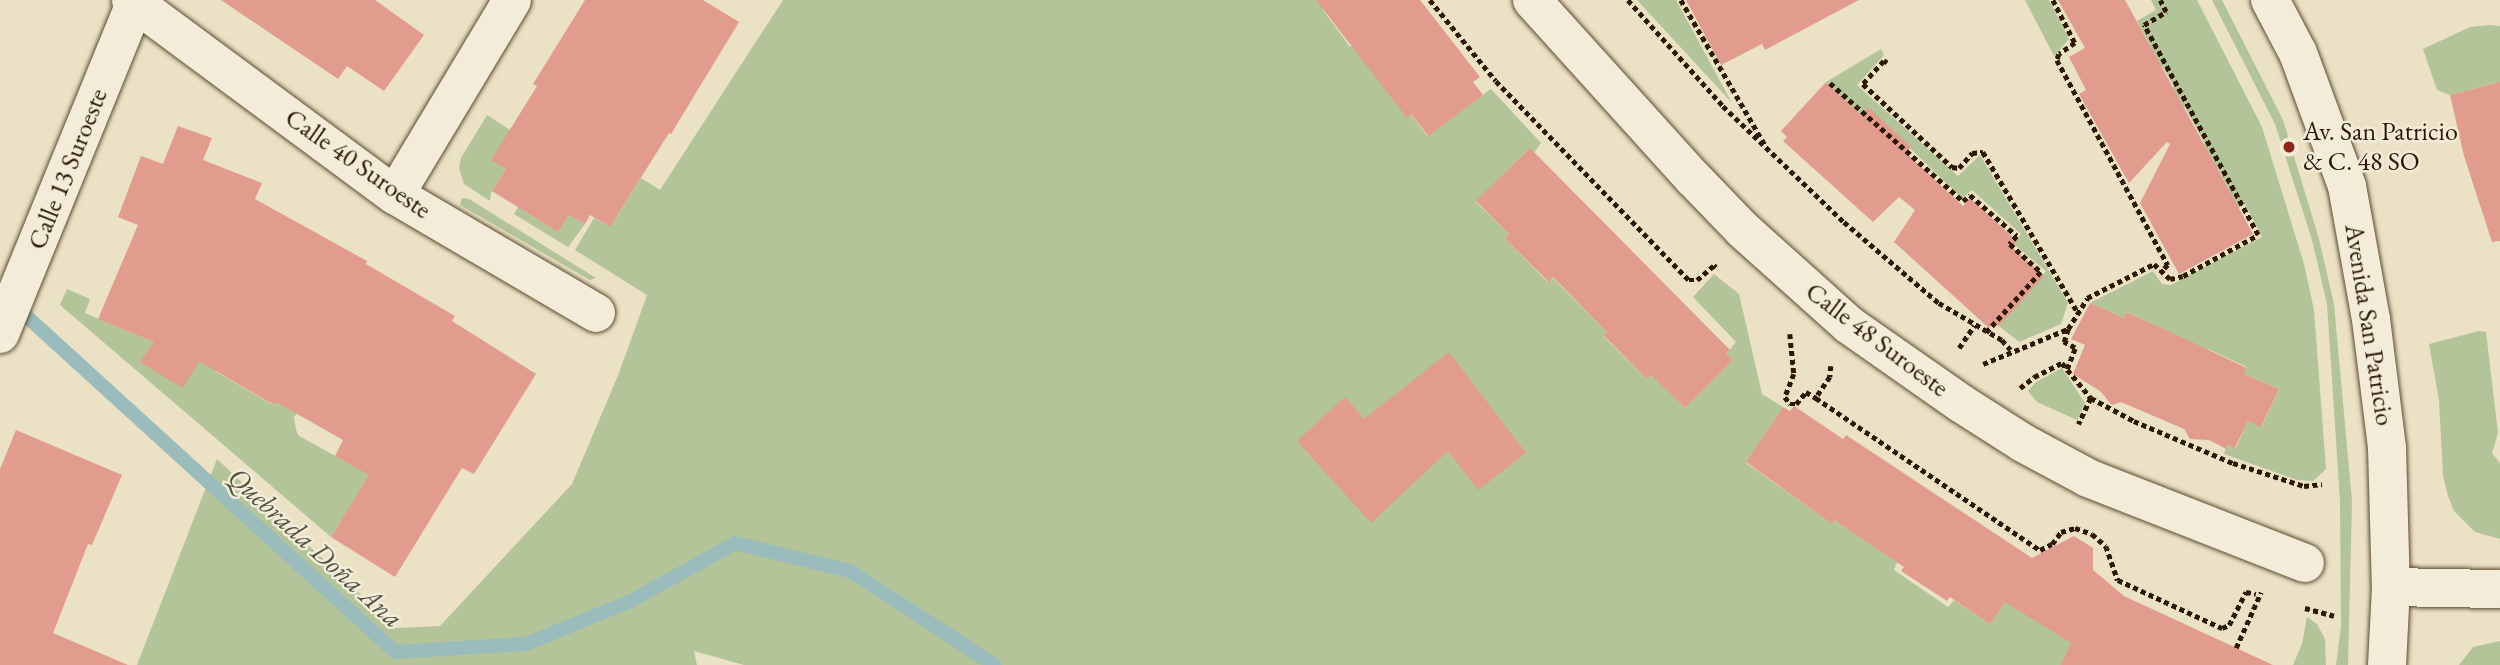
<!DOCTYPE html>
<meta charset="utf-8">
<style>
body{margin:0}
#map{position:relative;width:2500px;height:665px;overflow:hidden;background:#ebe1c4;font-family:"EB Garamond",serif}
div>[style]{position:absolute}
.green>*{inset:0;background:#b2c498}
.stream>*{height:14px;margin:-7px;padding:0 7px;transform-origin:7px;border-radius:7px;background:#9abcbc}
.building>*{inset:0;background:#e19c8d}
.path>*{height:4.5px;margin-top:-2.25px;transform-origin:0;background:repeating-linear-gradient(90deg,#2c1900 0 5px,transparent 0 8.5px)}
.roads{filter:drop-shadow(0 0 2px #5c4b31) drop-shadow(0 0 2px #5c4b31)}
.minor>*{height:38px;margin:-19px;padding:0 19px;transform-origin:19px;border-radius:19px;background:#f2ecd9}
.dots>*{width:19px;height:19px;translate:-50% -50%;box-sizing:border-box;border:4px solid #f2ecd9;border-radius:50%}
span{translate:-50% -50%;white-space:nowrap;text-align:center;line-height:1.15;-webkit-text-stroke:5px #f2ecd9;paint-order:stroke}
.poi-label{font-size:26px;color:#2c1900}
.left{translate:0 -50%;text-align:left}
.street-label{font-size:26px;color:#2c1900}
.water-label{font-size:28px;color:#525242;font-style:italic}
</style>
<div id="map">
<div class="green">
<div style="clip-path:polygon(783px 0,1327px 0,1323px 10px,1350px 47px,1357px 42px,1427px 136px,1491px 89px,1541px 143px,1534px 153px,1529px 149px,1476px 202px,1509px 234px,1505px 239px,1548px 282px,1553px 278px,1607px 332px,1603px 336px,1647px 379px,1651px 375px,1685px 408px,1733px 360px,1726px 354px,1736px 342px,1693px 297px,1714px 274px,1739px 294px,1762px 394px,1783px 407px,1746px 463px,1831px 523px,1834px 520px,1897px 562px,1894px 570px,1948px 607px,1954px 600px,1990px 624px,2027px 569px,2084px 665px,744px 665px,694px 651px,697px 665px,137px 665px,217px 459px,396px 628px,440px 626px,572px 484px,619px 373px,647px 295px,575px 250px,594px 218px,610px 227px,641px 178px,660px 190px)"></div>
<div style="clip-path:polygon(1637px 0,1676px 0,1732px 103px)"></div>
<div style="clip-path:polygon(2025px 0,2049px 0,2069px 39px,2054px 56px)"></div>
<div style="clip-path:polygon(2151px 0,2197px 0,2262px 127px,2304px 264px,2314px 310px,2326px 469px,2313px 481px,2297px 480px,2224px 454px,2227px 445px,2236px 448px,2248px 421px,2262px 426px,2279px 389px,2244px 374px,2247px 367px,2208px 349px,2204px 356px,2167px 331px,2127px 312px,2124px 318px,2090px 303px,2153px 271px,2162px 284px,2171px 285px,2262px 237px,2245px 204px,2233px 211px,2222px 192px,2228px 188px,2218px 169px,2214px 171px,2201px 148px,2205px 144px,2185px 107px,2179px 110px,2168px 89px,2174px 86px,2162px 66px,2155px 69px,2144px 49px,2150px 45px,2137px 21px,2156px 10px)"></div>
<div style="clip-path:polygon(2212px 0,2222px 0,2283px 120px,2319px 239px,2334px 304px,2352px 501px,2348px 665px,2336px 665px,2341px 626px,2340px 501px,2327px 304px,2312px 240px,2275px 124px)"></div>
<div style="clip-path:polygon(2490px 25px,2500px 26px,2500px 82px,2450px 95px,2437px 90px,2423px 49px,2470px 27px)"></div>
<div style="clip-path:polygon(1881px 49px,1884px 55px,1857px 85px,1958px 176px,1980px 155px,2068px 303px,2061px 324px,2019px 342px,1999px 326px,2046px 271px,2014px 244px,2021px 234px,1972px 190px,1962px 198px,1868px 108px,1861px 115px,1826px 82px)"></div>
<div style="clip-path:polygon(487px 115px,510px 130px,492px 160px,506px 169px,491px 193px,490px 201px,464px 184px,459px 168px,461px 158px)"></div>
<div style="clip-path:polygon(462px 198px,469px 199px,596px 278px,590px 280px,460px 205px)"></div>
<div style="clip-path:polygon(518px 207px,558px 232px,569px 215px,585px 224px,568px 247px,514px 214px)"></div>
<div style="clip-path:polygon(67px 289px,90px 299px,85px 313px,154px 342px,212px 340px,215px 371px,273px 405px,307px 350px,330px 372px,294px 417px,296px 430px,299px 436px,370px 475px,331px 537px,60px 305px)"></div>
<div style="clip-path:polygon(2479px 331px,2486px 332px,2498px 433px,2492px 453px,2500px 463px,2500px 539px,2475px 532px,2454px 511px,2448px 496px,2443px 476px,2439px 400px,2429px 344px)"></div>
<div style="clip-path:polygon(2062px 368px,2085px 403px,2077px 420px,2037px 402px,2028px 391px,2036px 382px)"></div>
<div style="clip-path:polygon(2307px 617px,2317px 624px,2325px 639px,2326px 665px,2293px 665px,2302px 644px)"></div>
<div style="clip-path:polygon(2500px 641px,2500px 665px,2459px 665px,2473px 647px)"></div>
</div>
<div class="stream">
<div style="left:13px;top:304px;width:517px;rotate:42.33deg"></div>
<div style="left:395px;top:652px;width:131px;rotate:-3.5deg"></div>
<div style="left:526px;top:644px;width:113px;rotate:-22.3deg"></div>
<div style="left:631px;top:601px;width:119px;rotate:-29.1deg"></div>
<div style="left:735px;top:543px;width:118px;rotate:13.7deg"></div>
<div style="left:850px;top:571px;width:172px;rotate:33.1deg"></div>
</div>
<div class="building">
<div style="clip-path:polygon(221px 0,375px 0,424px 35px,384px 91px,347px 66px,338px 79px)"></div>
<div style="clip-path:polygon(585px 0,703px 0,739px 22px,671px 134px,669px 133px,610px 227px,590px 215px,585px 224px,569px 215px,558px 232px,492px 191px,506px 169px,491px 160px,537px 86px,533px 84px)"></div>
<div style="clip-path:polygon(1316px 0,1420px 0,1480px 77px,1473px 82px,1483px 95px,1428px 136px,1411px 114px,1407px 118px)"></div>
<div style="clip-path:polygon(1686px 0,1859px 0,1765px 50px,1762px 44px,1721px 65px)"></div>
<div style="clip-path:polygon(2058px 0,2125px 0,2253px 234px,2179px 274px,2140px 203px,2170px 144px,2167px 142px,2129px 183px,2079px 94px,2086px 90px,2069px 57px,2085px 48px)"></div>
<div style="clip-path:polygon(1826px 82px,1861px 115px,1868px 107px,1911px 147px,1906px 153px,1963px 206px,1970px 198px,2017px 241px,2012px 247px,2044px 276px,1999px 326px,1994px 322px,1989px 328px,1894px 242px,1915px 210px,1899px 197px,1873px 222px,1783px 141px,1787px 137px,1781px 131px)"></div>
<div style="clip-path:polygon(2500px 82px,2500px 241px,2492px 242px,2464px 156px,2450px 95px)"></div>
<div style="clip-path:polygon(178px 126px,212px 138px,203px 160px,262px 183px,255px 199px,367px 261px,366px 264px,455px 316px,452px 321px,536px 374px,474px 474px,462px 468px,395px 577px,331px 537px,369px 475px,335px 456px,343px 440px,276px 402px,274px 405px,199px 361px,183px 388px,140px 362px,154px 342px,98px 319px,138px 225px,118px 217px,141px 156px,163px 164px)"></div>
<div style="clip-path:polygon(1530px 148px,1730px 350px,1726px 354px,1733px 360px,1685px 408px,1651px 375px,1647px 379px,1603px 335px,1607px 332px,1553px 277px,1549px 282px,1505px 239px,1509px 234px,1476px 201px)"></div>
<div style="clip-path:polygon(2090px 303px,2124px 318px,2126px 312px,2166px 330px,2247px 368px,2244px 374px,2279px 389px,2261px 427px,2248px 421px,2235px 448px,2227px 445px,2226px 449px,2209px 440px,2190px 439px,2184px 429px,2121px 402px,2112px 405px,2100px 391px,2073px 374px,2085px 345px,2071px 339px)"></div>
<div style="clip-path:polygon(1449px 352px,1526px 453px,1478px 490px,1448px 451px,1371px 523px,1297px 441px,1345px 397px,1364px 419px)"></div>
<div style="clip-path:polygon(1794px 406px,1843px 439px,1846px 435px,2032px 558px,2074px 536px,2093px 548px,2093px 570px,2124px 596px,2273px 665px,2061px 665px,2071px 643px,2005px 602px,1990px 624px,1950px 597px,1947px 601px,1901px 571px,1904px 567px,1834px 520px,1832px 524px,1746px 462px,1783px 407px,1790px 411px)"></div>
<div style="clip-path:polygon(16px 430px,122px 475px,92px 545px,88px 544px,53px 633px,128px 665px,0 665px,0 469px)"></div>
</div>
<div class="path">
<div style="left:1430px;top:0;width:104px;rotate:50.8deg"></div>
<div style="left:1496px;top:81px;width:277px;rotate:45.9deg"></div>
<div style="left:1689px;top:280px;width:8px"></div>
<div style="left:1697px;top:280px;width:23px;rotate:-41deg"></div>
<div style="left:1714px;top:265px;width:3px;rotate:45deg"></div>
<div style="left:1628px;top:0;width:142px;rotate:48.1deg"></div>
<div style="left:1723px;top:106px;width:168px;rotate:43.8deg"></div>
<div style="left:1844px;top:222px;width:125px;rotate:40.5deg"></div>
<div style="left:1939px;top:303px;width:73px;rotate:30.4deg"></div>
<div style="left:2002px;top:340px;width:13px;rotate:48deg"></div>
<div style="left:1681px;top:0;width:168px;rotate:59.9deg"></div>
<div style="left:2053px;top:0;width:48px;rotate:62.9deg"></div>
<div style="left:2075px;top:43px;width:19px;rotate:145deg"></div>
<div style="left:2059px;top:54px;width:6px;rotate:108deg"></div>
<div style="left:2057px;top:60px;width:233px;rotate:61.6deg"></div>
<div style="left:2168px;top:265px;width:10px;rotate:135deg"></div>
<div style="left:1887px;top:63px;width:4px;rotate:-146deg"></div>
<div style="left:1884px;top:61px;width:31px;rotate:132deg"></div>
<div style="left:1863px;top:84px;width:122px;rotate:43deg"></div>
<div style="left:1952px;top:167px;width:7px;rotate:8deg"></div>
<div style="left:1959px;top:168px;width:20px;rotate:-49deg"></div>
<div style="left:1972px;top:153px;width:11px;rotate:-5deg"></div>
<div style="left:1983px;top:152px;width:185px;rotate:59.4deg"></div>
<div style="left:1830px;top:83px;width:178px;rotate:41.6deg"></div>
<div style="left:1963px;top:201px;width:9px;rotate:-41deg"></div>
<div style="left:1970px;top:195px;width:62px;rotate:41.1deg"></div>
<div style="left:2017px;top:236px;width:11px;rotate:131deg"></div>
<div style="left:2010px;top:244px;width:42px;rotate:42.1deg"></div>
<div style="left:2041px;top:272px;width:82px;rotate:132deg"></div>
<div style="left:1790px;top:334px;width:40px;rotate:84.3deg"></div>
<div style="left:1794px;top:374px;width:25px;rotate:111deg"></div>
<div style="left:1785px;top:397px;width:9px;rotate:54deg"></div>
<div style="left:1790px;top:404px;width:6px"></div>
<div style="left:1796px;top:404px;width:16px;rotate:-50deg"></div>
<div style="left:1806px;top:392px;width:12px;rotate:31deg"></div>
<div style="left:1959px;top:348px;width:27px;rotate:-56deg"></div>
<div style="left:1983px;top:364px;width:92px;rotate:-22.4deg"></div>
<div style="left:2068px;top:329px;width:36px;rotate:-58deg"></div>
<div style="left:2087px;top:298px;width:75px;rotate:-26.9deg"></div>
<div style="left:2154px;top:264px;width:22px;rotate:43deg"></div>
<div style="left:2170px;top:279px;width:13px;rotate:-13deg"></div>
<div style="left:2183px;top:276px;width:85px;rotate:-28.7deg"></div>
<div style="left:2258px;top:235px;width:239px;rotate:-118.5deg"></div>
<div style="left:2144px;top:25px;width:26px;rotate:-31deg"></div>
<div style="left:2166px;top:12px;width:13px;rotate:-117deg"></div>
<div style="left:1831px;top:366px;width:11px;rotate:95deg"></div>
<div style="left:1830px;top:377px;width:25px;rotate:124deg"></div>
<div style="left:1816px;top:398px;width:271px;rotate:34.2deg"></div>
<div style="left:2040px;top:550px;width:13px;rotate:-27deg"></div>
<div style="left:2052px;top:544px;width:15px;rotate:-53deg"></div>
<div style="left:2061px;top:532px;width:15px;rotate:-16deg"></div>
<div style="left:2075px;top:528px;width:18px;rotate:19deg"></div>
<div style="left:2092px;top:534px;width:18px;rotate:41deg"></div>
<div style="left:2106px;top:546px;width:36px;rotate:71deg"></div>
<div style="left:2118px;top:580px;width:115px;rotate:24.8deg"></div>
<div style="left:2222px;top:628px;width:8px;rotate:-23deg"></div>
<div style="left:2229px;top:625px;width:37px;rotate:-63deg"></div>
<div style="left:2246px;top:592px;width:10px;rotate:11deg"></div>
<div style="left:2067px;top:369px;width:22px;rotate:-69deg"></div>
<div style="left:2075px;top:348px;width:13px;rotate:-151deg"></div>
<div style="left:2064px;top:342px;width:14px;rotate:-73deg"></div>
<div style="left:2020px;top:388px;width:18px;rotate:-38deg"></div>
<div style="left:2034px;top:377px;width:31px;rotate:-27deg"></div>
<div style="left:2062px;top:363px;width:45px;rotate:50.4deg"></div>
<div style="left:2091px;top:398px;width:29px;rotate:115deg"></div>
<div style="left:2091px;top:398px;width:49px;rotate:28.1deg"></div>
<div style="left:2134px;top:421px;width:108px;rotate:23deg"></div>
<div style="left:2233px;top:463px;width:75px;rotate:17.9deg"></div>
<div style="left:2304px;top:486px;width:18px;rotate:-6deg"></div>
<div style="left:2305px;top:608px;width:30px;rotate:15deg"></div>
<div style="left:2236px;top:648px;width:61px;rotate:-65.9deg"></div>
</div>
<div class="roads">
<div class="minor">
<div style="left:131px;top:0;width:328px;rotate:36.5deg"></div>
<div style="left:395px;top:195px;width:233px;rotate:30.4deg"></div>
<div style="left:1532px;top:0;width:240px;rotate:47.9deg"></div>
<div style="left:1693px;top:178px;width:71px;rotate:46.1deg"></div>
<div style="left:1742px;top:229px;width:144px;rotate:41.9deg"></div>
<div style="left:1849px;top:325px;width:138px;rotate:35deg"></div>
<div style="left:1962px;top:404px;width:72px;rotate:32.6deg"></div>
<div style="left:2023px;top:443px;width:74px;rotate:28.3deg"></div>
<div style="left:2088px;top:478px;width:233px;rotate:21.4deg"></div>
<div style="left:2270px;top:0;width:60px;rotate:62.2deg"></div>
<div style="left:2298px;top:53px;width:142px;rotate:69.8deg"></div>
<div style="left:2347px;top:186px;width:135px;rotate:79.8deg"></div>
<div style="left:2371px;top:319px;width:130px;rotate:82.9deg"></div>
<div style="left:2387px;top:448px;width:139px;rotate:88.4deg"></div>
<div style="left:2391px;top:587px;width:78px;rotate:92.9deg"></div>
<div style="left:395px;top:195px;width:227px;rotate:-59deg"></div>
<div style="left:0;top:334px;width:357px;rotate:-67.8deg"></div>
<div style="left:2391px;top:587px;width:109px;rotate:1.1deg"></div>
</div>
</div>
<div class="dots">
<div style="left:2289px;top:147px;background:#8f2418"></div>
</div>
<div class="poi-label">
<span class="left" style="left:2303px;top:147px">Av. San Patricio<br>&amp; C. 48 SO</span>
</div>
<div class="street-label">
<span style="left:358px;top:164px;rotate:35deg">Calle 40 Suroeste</span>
<span style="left:68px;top:169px;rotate:-68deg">Calle 13 Suroeste</span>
<span style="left:2369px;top:325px;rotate:81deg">Avenida San Patricio</span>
<span style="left:1877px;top:340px;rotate:37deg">Calle 48 Suroeste</span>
</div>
<div class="water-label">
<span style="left:316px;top:547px;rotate:42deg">Quebrada Doña Ana</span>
</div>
</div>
